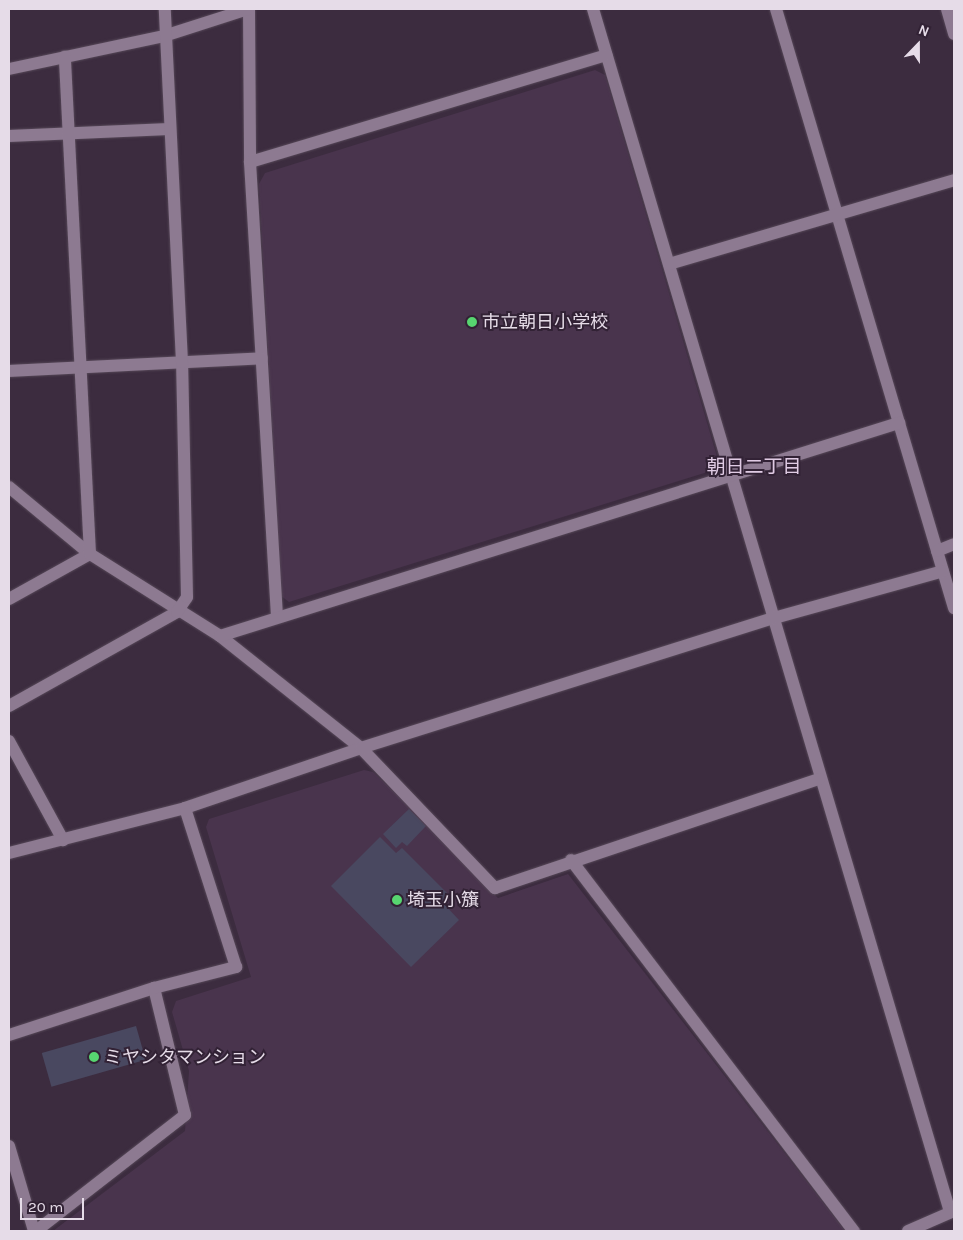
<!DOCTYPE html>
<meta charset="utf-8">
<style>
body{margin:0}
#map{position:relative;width:963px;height:1240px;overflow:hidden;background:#3c2c3f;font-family:Karla,"Noto Sans JP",sans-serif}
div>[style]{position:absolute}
.built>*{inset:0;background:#49344d}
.building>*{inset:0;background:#494860;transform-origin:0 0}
.roads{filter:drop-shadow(0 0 1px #564858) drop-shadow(0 0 1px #564858)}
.minor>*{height:12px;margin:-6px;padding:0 6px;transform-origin:6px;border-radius:6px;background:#8d7a91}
.dots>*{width:14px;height:14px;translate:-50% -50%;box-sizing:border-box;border:2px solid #322235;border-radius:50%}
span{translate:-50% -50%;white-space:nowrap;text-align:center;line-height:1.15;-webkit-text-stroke:4px #322235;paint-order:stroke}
.poi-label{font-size:18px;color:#e6dce8}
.left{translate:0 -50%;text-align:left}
.neighbourhood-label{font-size:19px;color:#e0cbe4}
.frame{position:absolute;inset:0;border:10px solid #e6dce8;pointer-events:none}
.north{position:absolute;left:893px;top:20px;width:50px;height:50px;-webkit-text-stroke:4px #322235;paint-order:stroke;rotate:22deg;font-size:14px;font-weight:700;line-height:20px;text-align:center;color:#e6dce8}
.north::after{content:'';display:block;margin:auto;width:18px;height:22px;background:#e6dce8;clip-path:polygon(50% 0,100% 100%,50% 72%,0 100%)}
.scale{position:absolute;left:20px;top:1198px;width:64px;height:22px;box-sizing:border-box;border:2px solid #e6dce8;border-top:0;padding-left:6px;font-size:15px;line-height:18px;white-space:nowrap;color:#e6dce8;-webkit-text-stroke:4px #322235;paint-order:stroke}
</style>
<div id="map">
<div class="built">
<div style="clip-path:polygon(595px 70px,605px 75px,718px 460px,714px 470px,289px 602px,281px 596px,259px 184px,265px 173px)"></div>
<div style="clip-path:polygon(364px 770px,373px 772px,408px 805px,498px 898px,568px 874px,845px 1231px,53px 1231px,185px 1131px,189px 1071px,172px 1012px,176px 1001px,251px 977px,206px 827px,209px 819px)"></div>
</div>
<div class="building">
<div style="clip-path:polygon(409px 809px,426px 826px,407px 846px,402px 842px,396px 848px,383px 834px)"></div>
<div style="clip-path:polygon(380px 837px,396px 853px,402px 848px,451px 897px,444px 904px,459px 920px,411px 967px,331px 886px)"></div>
<div style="left:136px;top:1026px;width:35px;height:98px;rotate:74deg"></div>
</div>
<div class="roads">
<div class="minor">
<div style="left:249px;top:9px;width:153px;rotate:89.6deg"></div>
<div style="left:250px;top:162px;width:456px;rotate:86.6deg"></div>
<div style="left:593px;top:9px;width:1255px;rotate:73.47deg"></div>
<div style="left:776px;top:9px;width:625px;rotate:73.45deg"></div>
<div style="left:947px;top:9px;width:26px;rotate:74deg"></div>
<div style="left:9px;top:69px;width:158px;rotate:-12deg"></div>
<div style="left:164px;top:36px;width:88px;rotate:-17.8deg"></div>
<div style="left:9px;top:136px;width:160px;rotate:-2.5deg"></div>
<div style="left:250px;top:162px;width:372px;rotate:-16.7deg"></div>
<div style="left:669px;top:264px;width:297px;rotate:-16.4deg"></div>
<div style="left:9px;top:371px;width:253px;rotate:-2.9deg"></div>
<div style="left:9px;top:487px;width:105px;rotate:39.6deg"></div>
<div style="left:90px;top:554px;width:154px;rotate:32.2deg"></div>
<div style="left:220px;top:636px;width:180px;rotate:38.5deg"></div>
<div style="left:361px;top:748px;width:194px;rotate:46.3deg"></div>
<div style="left:495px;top:888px;width:342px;rotate:-18.6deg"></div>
<div style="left:937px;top:551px;width:18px;rotate:-22deg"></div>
<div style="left:9px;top:599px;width:93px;rotate:-29.1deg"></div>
<div style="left:90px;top:554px;width:498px;rotate:-92.9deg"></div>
<div style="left:220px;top:636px;width:712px;rotate:-17.42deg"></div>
<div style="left:9px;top:706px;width:193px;rotate:-29.2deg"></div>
<div style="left:177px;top:612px;width:18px;rotate:-56deg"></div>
<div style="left:187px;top:597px;width:235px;rotate:-91.2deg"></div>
<div style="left:182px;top:362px;width:353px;rotate:-92.8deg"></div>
<div style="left:9px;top:741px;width:113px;rotate:61.4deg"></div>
<div style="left:9px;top:853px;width:182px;rotate:-14.3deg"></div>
<div style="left:185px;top:808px;width:186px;rotate:-18.8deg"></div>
<div style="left:361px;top:748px;width:433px;rotate:-17.5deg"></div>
<div style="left:774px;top:618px;width:175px;rotate:-15.5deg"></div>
<div style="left:571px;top:860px;width:467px;rotate:52.7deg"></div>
<div style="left:9px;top:1035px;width:152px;rotate:-18deg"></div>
<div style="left:9px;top:1146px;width:89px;rotate:73.6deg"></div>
<div style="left:36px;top:1231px;width:189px;rotate:-37.9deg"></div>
<div style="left:185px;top:1115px;width:131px;rotate:-103.7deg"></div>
<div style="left:154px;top:988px;width:85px;rotate:-14.4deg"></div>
<div style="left:236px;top:967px;width:167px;rotate:-107.8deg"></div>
<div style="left:908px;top:1231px;width:50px;rotate:-23.5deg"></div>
</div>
</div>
<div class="dots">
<div style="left:472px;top:322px;background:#57d570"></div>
<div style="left:397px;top:900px;background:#57d570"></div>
<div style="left:94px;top:1057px;background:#57d570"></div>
</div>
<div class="poi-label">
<span class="left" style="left:482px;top:322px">市立朝日小学校</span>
<span class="left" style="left:407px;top:900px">埼玉小籏</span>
<span class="left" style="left:104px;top:1057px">ミヤシタマンション</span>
</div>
<div class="neighbourhood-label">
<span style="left:754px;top:468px">朝日二丁目</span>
</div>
<div class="frame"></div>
<div class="north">N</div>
<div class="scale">20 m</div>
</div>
